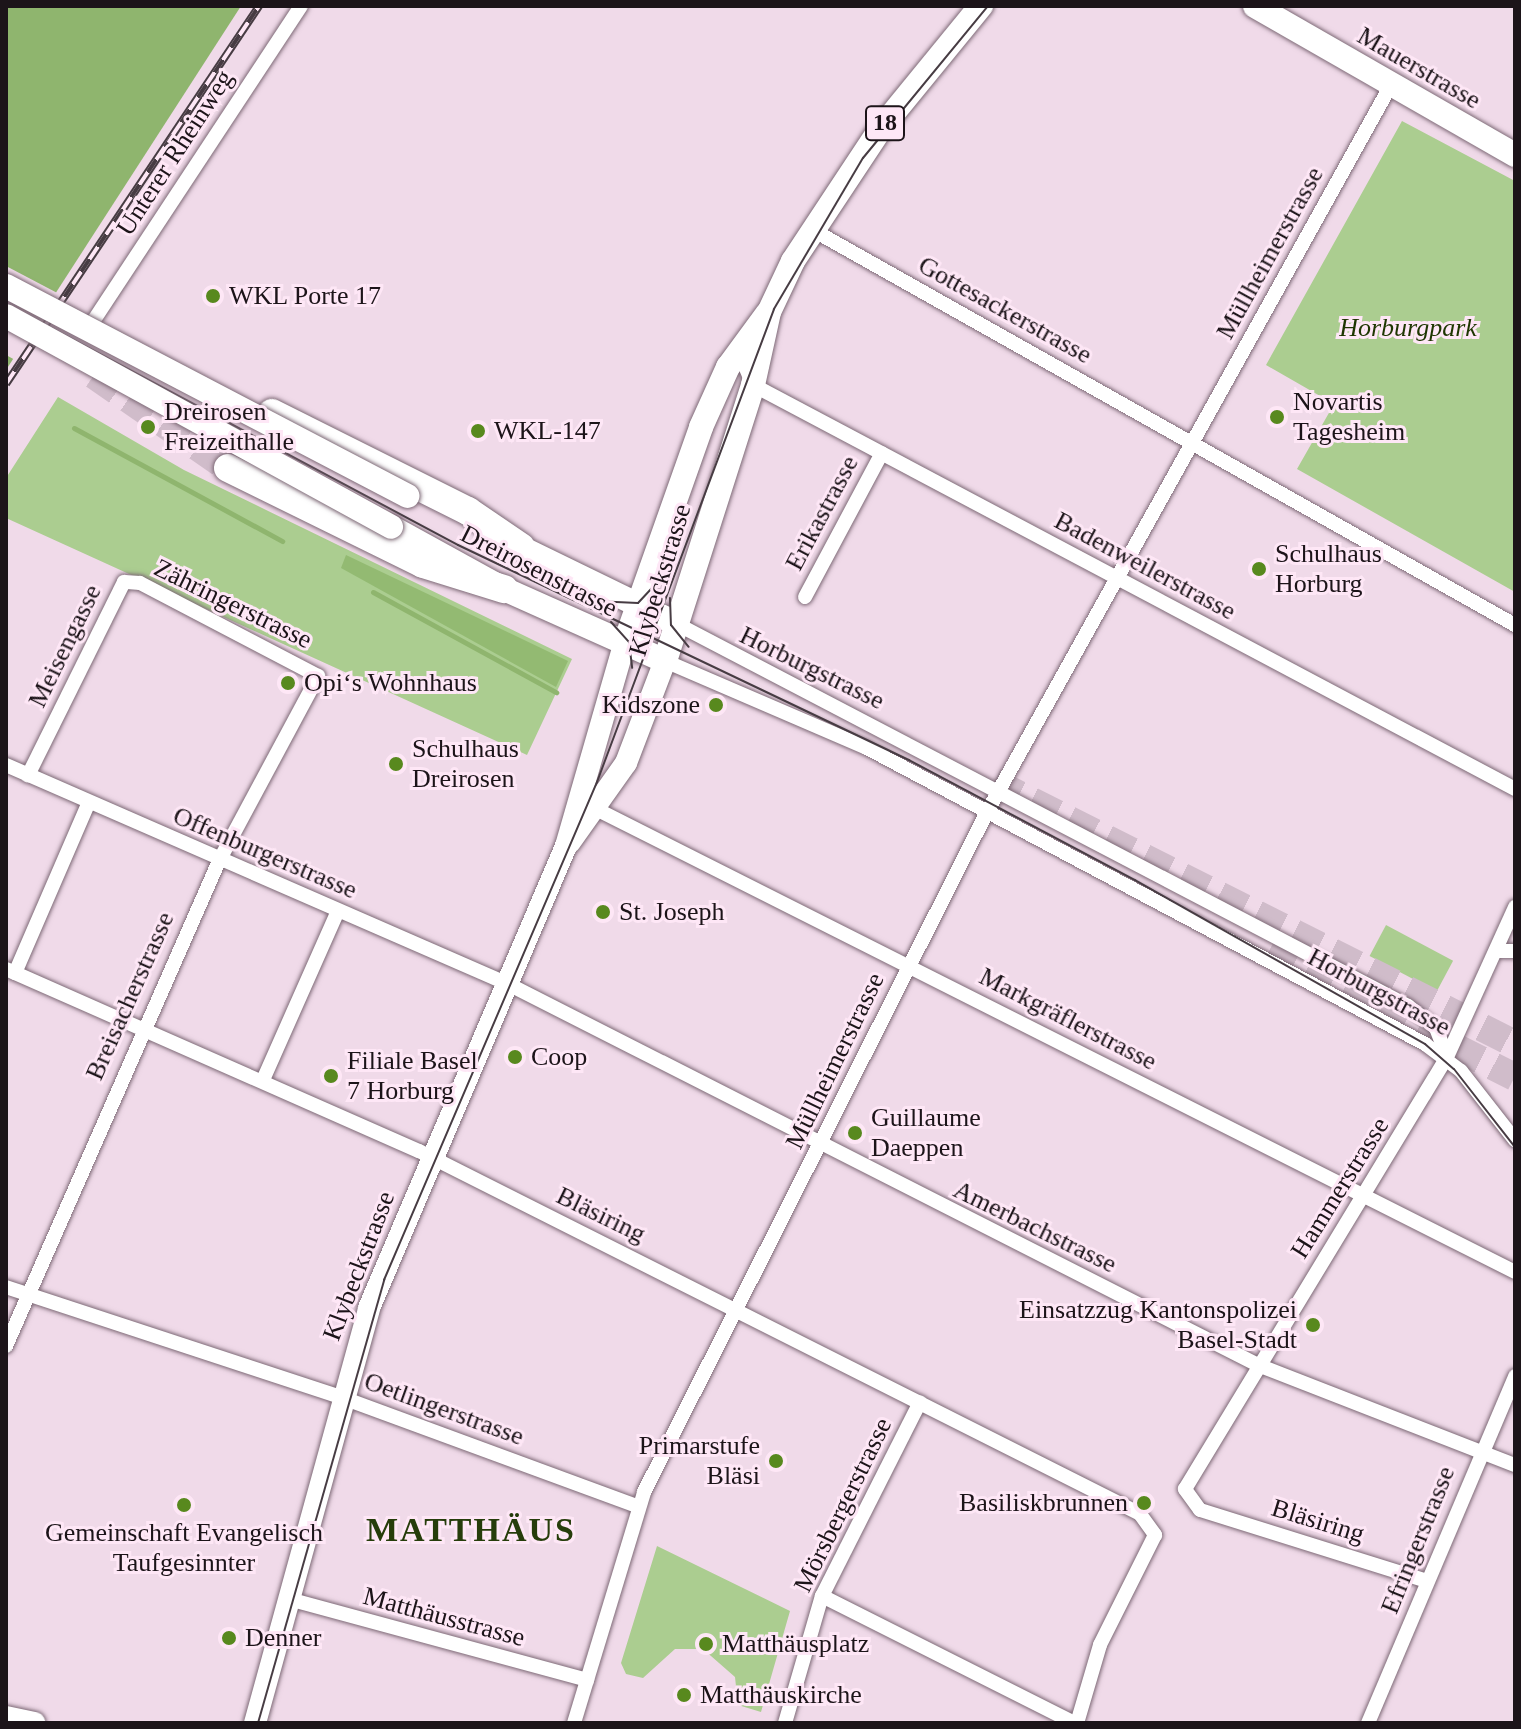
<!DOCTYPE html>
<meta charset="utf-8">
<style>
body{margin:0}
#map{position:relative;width:1521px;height:1729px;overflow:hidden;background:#f0dae9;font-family:Georgia,serif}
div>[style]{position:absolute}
.green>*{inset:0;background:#abcd90;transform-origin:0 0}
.forest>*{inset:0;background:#93ba72}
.water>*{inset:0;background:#8fb56e}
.pier>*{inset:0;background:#f0dae9}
.stream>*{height:5px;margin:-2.5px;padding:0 2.5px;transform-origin:2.5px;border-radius:2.5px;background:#8fb56e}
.highway-tunnel>*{height:28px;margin-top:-14px;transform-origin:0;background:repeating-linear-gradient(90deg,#d0bcca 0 28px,transparent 0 42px)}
.roads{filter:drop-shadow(0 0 2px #7d6976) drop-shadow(0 0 2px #7d6976)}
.street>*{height:14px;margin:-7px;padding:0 7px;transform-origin:7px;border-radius:7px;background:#fff}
.secondary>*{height:22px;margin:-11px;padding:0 11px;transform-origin:11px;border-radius:11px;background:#fff}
.primary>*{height:24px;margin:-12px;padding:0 12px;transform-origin:12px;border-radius:12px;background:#fff}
.highway>*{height:28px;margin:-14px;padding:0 14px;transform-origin:14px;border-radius:14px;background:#fff}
.tram>*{height:2px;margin:-1px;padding:0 1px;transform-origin:1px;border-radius:1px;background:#473c43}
.rail>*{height:8px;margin-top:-4px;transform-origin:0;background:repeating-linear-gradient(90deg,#fee7f6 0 15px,#473c43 0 30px);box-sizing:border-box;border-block:2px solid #473c43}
.bridges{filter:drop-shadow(0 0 2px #7d6976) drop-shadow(0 0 2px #7d6976)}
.primary-bridge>*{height:24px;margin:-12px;padding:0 12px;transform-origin:12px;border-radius:12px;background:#fff}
.dots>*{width:22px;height:22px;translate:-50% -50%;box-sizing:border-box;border:4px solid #fee7f6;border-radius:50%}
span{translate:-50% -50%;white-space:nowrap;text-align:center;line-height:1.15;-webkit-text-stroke:6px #fee7f6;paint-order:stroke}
.shield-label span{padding:2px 6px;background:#fee7f6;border:2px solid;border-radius:6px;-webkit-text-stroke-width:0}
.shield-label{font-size:24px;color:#1c1419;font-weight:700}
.street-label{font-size:26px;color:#1c1419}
.poi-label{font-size:26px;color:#1c1419}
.left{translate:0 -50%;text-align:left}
.right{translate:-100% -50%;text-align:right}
.park-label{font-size:26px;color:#1e3601;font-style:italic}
.district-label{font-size:34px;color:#263d0b;font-weight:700;letter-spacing:2px}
.frame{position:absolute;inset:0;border:8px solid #1c1419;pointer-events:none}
</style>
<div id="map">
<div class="green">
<div style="clip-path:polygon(1402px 121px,1515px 181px,1515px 592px,1297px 469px,1334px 404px,1266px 365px)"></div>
<div style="clip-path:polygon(58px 397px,184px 470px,572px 659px,527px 755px,6px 518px,6px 478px)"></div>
<div style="left:1386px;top:925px;width:76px;height:35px;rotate:28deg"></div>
<div style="clip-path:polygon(657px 1546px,790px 1611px,761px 1712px,738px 1705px,735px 1677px,703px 1649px,675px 1649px,643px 1678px,626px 1674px,621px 1663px)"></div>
</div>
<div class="forest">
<div style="clip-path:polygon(346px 555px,568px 661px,556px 687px,341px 568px)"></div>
</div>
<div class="water">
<div style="clip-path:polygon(6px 6px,241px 6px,6px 370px)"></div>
</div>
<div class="pier">
<div style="clip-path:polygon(6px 266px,63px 296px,17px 361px,6px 355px)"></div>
</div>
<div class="stream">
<div style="left:74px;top:428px;width:237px;rotate:28.5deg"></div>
<div style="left:373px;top:592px;width:209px;rotate:28.7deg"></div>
</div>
<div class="highway-tunnel">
<div style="left:94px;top:375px;width:163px;rotate:34.8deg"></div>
<div style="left:994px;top:782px;width:583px;rotate:26.7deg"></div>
<div style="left:1268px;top:953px;width:276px;rotate:26.7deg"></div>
</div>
<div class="roads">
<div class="street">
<div style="left:811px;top:229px;width:808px;rotate:29.36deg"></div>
<div style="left:90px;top:326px;width:383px;rotate:-56.6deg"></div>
<div style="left:739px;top:352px;width:36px;rotate:67deg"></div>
<div style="left:753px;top:385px;width:862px;rotate:27.93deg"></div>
<div style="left:805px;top:597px;width:163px;rotate:-61.9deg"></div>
<div style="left:675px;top:623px;width:827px;rotate:27.59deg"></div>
<div style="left:1408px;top:1006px;width:36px;rotate:38deg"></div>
<div style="left:1436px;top:1028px;width:31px;rotate:69deg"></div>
<div style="left:665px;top:661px;width:220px;rotate:23.3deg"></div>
<div style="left:867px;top:748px;width:632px;rotate:27.94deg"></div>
<div style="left:1425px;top:1044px;width:45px;rotate:36.9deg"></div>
<div style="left:1461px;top:1071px;width:88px;rotate:52deg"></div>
<div style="left:6px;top:765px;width:550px;rotate:23.58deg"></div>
<div style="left:510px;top:985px;width:839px;rotate:26.93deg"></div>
<div style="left:1258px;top:1365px;width:276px;rotate:21.3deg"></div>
<div style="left:598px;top:810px;width:1027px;rotate:26.74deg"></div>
<div style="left:1496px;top:951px;width:19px"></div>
<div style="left:6px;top:969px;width:451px;rotate:23.8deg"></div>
<div style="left:419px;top:1151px;width:807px;rotate:26.72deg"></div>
<div style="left:1140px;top:1514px;width:26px;rotate:54deg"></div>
<div style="left:1155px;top:1535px;width:123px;rotate:116.6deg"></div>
<div style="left:1100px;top:1645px;width:81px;rotate:106.4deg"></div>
<div style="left:15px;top:973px;width:186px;rotate:-66.6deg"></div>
<div style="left:263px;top:1080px;width:185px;rotate:-66.1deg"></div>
<div style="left:6px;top:1287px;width:358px;rotate:18.2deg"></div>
<div style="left:346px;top:1399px;width:310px;rotate:20.2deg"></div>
<div style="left:6px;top:1346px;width:530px;rotate:-66.29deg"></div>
<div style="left:219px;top:861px;width:210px;rotate:-61.8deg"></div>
<div style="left:318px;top:676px;width:201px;rotate:-152.4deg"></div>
<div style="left:140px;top:583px;width:16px;rotate:-176deg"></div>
<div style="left:124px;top:582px;width:216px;rotate:116.4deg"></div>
<div style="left:1427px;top:1581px;width:238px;rotate:-162.6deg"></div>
<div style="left:1200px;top:1510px;width:26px;rotate:-126deg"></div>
<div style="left:1185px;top:1489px;width:505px;rotate:-58.76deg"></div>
<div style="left:1447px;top:1057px;width:165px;rotate:-65.6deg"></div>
<div style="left:822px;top:1596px;width:282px;rotate:26.7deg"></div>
<div style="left:289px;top:1599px;width:309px;rotate:15.2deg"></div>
<div style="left:574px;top:1723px;width:241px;rotate:-73.1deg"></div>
<div style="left:644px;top:1492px;width:762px;rotate:-63.23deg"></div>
<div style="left:987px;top:812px;width:832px;rotate:-60.94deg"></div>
<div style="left:785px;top:1723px;width:132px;rotate:-73.8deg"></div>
<div style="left:822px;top:1596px;width:217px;rotate:-63.2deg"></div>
<div style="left:1368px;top:1723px;width:377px;rotate:-67deg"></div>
</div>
<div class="secondary">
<div style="left:570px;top:842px;width:97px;rotate:-54.7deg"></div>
<div style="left:626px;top:763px;width:109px;rotate:-69.1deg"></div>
<div style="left:6px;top:1717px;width:29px;rotate:12deg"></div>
<div style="left:255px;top:1723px;width:430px;rotate:-74.6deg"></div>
<div style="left:369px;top:1308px;width:502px;rotate:-66.91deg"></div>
<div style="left:566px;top:846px;width:209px;rotate:-73.9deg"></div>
</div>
<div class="primary">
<div style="left:1255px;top:6px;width:300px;rotate:29.8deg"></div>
<div style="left:391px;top:527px;width:129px;rotate:28.8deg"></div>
<div style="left:504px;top:589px;width:176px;rotate:24.1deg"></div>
<div style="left:665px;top:661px;width:290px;rotate:-72.3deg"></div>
<div style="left:753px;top:385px;width:75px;rotate:-77.6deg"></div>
<div style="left:769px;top:312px;width:56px;rotate:-64.8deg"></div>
<div style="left:793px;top:261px;width:159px;rotate:-56.5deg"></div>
<div style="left:881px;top:128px;width:158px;rotate:-50.7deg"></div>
<div style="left:505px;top:540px;width:189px;rotate:26deg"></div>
<div style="left:624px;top:645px;width:231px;rotate:-70.5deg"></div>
<div style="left:701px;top:427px;width:66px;rotate:-65.8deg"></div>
<div style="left:728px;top:367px;width:66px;rotate:-53.7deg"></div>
</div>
<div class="highway">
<div style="left:272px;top:413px;width:219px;rotate:26.6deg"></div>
<div style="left:468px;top:511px;width:64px;rotate:34.2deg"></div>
<div style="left:228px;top:468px;width:217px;rotate:26.2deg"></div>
<div style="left:423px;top:564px;width:85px;rotate:17.2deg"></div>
</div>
</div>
<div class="tram">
<div style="left:6px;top:304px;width:512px;rotate:28.07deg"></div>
<div style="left:458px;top:545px;width:500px;rotate:25.5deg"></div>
<div style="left:909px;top:760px;width:256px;rotate:28deg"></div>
<div style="left:1135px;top:880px;width:333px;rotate:29.5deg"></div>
<div style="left:1425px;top:1044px;width:38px;rotate:41deg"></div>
<div style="left:1454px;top:1069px;width:99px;rotate:52deg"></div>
<div style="left:670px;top:598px;width:27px;rotate:88deg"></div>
<div style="left:671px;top:625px;width:28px;rotate:51deg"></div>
<div style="left:594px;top:601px;width:44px;rotate:2.6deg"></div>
<div style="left:638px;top:603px;width:41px;rotate:-47deg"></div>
<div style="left:611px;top:622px;width:27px;rotate:48deg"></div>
<div style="left:629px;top:642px;width:26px;rotate:83deg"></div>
<div style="left:258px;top:1723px;width:461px;rotate:-74.1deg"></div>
<div style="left:384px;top:1280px;width:542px;rotate:-66.84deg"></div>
<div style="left:597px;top:782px;width:505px;rotate:-69.48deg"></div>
<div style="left:774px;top:309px;width:175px;rotate:-59.5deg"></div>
<div style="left:863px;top:158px;width:197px;rotate:-50.6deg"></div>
</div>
<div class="rail">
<div style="left:6px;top:384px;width:455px;rotate:-56.2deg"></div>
</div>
<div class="bridges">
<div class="primary-bridge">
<div style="left:6px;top:286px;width:453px;rotate:27.6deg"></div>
<div style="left:6px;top:316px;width:439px;rotate:28.7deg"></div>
</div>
</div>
<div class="dots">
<div style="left:213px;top:296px;background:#58891e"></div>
<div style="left:1277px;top:417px;background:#58891e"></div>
<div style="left:148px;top:427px;background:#58891e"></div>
<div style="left:478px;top:431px;background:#58891e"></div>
<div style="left:1259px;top:569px;background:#58891e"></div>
<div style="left:288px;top:683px;background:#58891e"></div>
<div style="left:716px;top:705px;background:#58891e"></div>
<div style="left:396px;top:764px;background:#58891e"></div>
<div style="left:603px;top:912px;background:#58891e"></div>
<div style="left:515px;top:1057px;background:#58891e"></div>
<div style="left:331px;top:1076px;background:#58891e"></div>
<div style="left:855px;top:1133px;background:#58891e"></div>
<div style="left:1313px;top:1325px;background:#58891e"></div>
<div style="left:776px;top:1461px;background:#58891e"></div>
<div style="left:1144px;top:1503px;background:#58891e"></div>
<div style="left:184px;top:1505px;background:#58891e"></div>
<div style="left:229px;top:1638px;background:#58891e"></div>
<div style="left:706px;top:1644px;background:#58891e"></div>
<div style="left:684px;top:1695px;background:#58891e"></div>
</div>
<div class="shield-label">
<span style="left:885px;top:123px">18</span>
</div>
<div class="street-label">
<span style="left:1419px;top:68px;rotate:30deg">Mauerstrasse</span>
<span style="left:175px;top:153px;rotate:-57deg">Unterer Rheinweg</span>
<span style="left:1270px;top:253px;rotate:-61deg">Müllheimerstrasse</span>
<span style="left:1005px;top:310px;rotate:29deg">Gottesackerstrasse</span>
<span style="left:822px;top:513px;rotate:-62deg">Erikastrasse</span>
<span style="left:1145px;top:566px;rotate:28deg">Badenweilerstrasse</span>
<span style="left:539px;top:571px;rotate:27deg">Dreirosenstrasse</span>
<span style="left:660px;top:580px;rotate:-73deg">Klybeckstrasse</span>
<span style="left:233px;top:604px;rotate:26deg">Zähringerstrasse</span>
<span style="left:65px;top:646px;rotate:-64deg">Meisengasse</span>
<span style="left:812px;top:668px;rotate:26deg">Horburgstrasse</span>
<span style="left:265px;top:853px;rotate:23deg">Offenburgerstrasse</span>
<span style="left:1379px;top:992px;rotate:28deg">Horburgstrasse</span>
<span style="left:130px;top:996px;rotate:-66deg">Breisacherstrasse</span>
<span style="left:1068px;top:1019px;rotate:27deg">Markgräflerstrasse</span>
<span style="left:835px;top:1061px;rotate:-64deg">Müllheimerstrasse</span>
<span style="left:1340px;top:1188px;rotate:-58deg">Hammerstrasse</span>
<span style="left:601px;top:1215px;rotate:26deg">Bläsiring</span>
<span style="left:1035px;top:1227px;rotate:26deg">Amerbachstrasse</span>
<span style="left:359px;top:1266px;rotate:-69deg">Klybeckstrasse</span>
<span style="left:444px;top:1409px;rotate:20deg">Oetlingerstrasse</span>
<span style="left:843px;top:1505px;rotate:-64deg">Mörsbergerstrasse</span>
<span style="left:1318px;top:1521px;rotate:17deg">Bläsiring</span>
<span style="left:1418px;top:1540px;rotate:-68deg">Efringerstrasse</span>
<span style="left:444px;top:1617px;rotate:15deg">Matthäusstrasse</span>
</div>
<div class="poi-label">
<span class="left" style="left:229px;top:296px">WKL Porte 17</span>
<span class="left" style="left:1293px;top:417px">Novartis<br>Tagesheim</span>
<span class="left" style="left:164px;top:427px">Dreirosen<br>Freizeithalle</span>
<span class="left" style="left:494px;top:431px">WKL-147</span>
<span class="left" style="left:1275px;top:569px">Schulhaus<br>Horburg</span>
<span class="left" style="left:304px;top:683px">Opi‘s Wohnhaus</span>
<span class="right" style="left:700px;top:705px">Kidszone</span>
<span class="left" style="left:412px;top:764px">Schulhaus<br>Dreirosen</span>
<span class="left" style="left:619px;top:912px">St. Joseph</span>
<span class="left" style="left:531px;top:1057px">Coop</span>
<span class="left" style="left:347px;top:1076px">Filiale Basel<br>7 Horburg</span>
<span class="left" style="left:871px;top:1133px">Guillaume<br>Daeppen</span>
<span class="right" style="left:1297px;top:1325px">Einsatzzug Kantonspolizei<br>Basel-Stadt</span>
<span class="right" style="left:760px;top:1461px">Primarstufe<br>Bläsi</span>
<span class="right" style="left:1128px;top:1503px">Basiliskbrunnen</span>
<span style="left:184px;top:1548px">Gemeinschaft Evangelisch<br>Taufgesinnter</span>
<span class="left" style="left:245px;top:1638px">Denner</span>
<span class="left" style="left:722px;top:1644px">Matthäusplatz</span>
<span class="left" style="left:700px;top:1695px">Matthäuskirche</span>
</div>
<div class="park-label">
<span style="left:1408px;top:328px">Horburgpark</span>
</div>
<div class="district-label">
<span style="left:471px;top:1530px">MATTHÄUS</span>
</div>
<div class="frame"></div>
</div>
